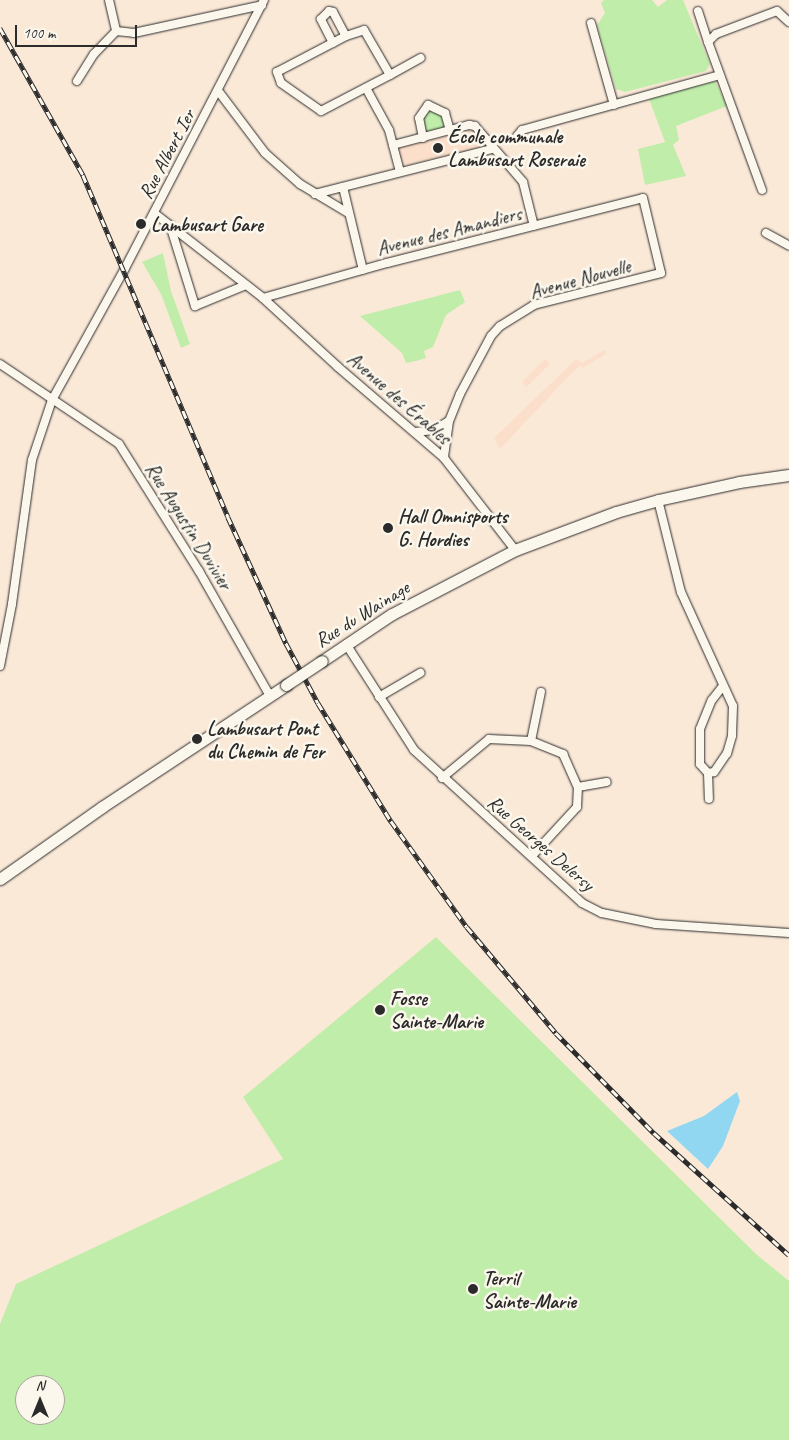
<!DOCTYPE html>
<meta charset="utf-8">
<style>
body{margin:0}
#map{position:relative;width:789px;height:1440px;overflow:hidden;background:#fbe9d8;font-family:Caveat,sans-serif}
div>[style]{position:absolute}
.built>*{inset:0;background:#fbdfca;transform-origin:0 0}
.green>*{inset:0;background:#c1edaa}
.water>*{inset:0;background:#91d7f2}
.roads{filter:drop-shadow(0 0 1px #2b2b2b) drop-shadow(0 0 1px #2b2b2b)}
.minor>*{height:8px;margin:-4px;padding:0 4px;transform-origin:4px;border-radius:4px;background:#fbf7ec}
.secondary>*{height:11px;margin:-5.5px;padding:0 5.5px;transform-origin:5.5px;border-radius:5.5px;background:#fbf7ec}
.rail>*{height:4.5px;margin-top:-2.25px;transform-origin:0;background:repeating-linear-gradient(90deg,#fbf7ec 0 8px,#2b2b2b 0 16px);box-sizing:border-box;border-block:1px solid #2b2b2b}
.bridges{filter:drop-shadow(0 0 1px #2b2b2b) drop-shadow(0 0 1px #2b2b2b)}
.secondary-bridge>*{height:11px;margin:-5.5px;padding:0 5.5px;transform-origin:5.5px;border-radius:5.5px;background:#fbf7ec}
.dots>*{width:14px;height:14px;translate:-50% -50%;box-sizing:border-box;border:2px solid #fbf7ec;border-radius:50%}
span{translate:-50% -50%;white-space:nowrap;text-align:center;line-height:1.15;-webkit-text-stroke:5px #fbf7ec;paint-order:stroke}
.poi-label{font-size:20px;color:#2b2b2b;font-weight:700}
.left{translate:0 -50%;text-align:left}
.street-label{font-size:20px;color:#2b2b2b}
.north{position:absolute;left:15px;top:1375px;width:50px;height:50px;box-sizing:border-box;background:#fbf7ec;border:1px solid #a8a59f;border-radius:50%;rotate:0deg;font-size:14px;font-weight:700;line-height:20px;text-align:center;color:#2b2b2b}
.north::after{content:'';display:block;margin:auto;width:18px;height:22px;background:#2b2b2b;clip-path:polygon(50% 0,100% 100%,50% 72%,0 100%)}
.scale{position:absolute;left:15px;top:25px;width:122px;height:22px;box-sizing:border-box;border:2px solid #2b2b2b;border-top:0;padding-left:6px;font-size:15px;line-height:18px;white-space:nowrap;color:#2b2b2b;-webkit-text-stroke:4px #fbf7ec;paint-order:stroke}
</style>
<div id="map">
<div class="built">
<div style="clip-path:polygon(471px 128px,486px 146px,402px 166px,399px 147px)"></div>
<div style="clip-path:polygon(604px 350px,606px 354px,583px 368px,580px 366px,568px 377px,500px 449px,494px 438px,576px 359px,582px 363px)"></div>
<div style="left:545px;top:359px;width:7px;height:33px;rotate:45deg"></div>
</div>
<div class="green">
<div style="clip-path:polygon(604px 0,652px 0,658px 7px,667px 0,683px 0,710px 64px,706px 71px,625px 92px,616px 89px,597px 25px,605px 13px,601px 3px)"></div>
<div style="clip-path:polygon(715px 81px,727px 106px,676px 126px,679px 140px,673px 145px,686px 176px,645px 185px,638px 149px,665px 142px,649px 99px)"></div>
<div style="clip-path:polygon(428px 108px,442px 115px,446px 129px,425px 134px,422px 118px)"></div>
<div style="clip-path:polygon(163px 253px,171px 291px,190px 344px,181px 348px,161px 294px,142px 262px)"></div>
<div style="clip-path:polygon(460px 290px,465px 302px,446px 315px,433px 347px,424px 351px,426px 358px,416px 361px,406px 363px,402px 353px,360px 316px)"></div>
<div style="clip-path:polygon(evenodd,436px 937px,756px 1254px,789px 1281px,789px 1440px,0 1440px,0 1324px,16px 1284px,283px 1159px,243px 1097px,436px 937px,25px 1385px,55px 1385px,55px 1415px,25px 1415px,25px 1385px)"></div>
</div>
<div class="water">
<div style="clip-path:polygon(737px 1092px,740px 1101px,723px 1146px,708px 1169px,667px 1131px,704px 1116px)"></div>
</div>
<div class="roads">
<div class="minor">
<div style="left:109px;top:0;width:32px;rotate:77deg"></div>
<div style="left:698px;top:11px;width:33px;rotate:72deg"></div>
<div style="left:591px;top:23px;width:85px;rotate:74.3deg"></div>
<div style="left:364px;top:30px;width:52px;rotate:60deg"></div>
<div style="left:390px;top:75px;width:78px;rotate:152.4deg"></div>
<div style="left:321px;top:111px;width:49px;rotate:-145deg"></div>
<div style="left:281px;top:83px;width:12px;rotate:-110deg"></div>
<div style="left:277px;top:72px;width:78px;rotate:-27.6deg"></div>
<div style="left:346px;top:36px;width:19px;rotate:-18deg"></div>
<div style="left:333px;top:43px;width:27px;rotate:-117deg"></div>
<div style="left:321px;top:19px;width:11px;rotate:-45deg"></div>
<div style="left:329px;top:11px;width:4px;rotate:14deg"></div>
<div style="left:333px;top:12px;width:27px;rotate:62deg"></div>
<div style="left:390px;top:75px;width:35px;rotate:-29deg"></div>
<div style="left:77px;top:81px;width:32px;rotate:-58deg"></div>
<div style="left:94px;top:54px;width:32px;rotate:-46deg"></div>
<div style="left:116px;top:31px;width:18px;rotate:6deg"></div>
<div style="left:134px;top:33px;width:131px;rotate:-12.3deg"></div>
<div style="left:366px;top:88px;width:48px;rotate:61.3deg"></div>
<div style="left:389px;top:130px;width:43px;rotate:75.3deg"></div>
<div style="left:219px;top:92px;width:76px;rotate:53deg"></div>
<div style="left:265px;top:153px;width:47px;rotate:41.5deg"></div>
<div style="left:300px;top:184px;width:56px;rotate:31.1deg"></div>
<div style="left:517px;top:136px;width:8px;rotate:-50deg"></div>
<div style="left:522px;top:130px;width:205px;rotate:-15.5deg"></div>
<div style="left:423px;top:138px;width:20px;rotate:-101deg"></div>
<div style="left:419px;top:118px;width:16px;rotate:-55deg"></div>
<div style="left:428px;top:105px;width:19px;rotate:25deg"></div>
<div style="left:445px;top:113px;width:19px;rotate:74deg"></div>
<div style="left:393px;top:145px;width:79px;rotate:-14.7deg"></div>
<div style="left:469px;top:125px;width:6px;rotate:9deg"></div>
<div style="left:475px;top:126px;width:74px;rotate:49.4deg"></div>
<div style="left:523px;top:182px;width:45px;rotate:76deg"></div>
<div style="left:343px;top:187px;width:85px;rotate:76.5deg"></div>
<div style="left:762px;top:190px;width:158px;rotate:-110deg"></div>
<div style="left:708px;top:42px;width:11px;rotate:-45deg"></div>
<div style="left:716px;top:34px;width:65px;rotate:-20.7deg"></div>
<div style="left:777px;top:11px;width:16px;rotate:43deg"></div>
<div style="left:315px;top:194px;width:183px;rotate:-14.3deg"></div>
<div style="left:154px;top:213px;width:138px;rotate:37.9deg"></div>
<div style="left:263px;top:298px;width:102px;rotate:42.6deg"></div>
<div style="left:338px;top:367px;width:140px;rotate:40.6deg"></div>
<div style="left:444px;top:458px;width:116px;rotate:52.3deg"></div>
<div style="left:170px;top:225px;width:85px;rotate:72.8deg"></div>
<div style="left:195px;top:306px;width:55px;rotate:-22.4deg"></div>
<div style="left:766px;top:233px;width:26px;rotate:29deg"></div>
<div style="left:263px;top:298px;width:129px;rotate:-15.8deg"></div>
<div style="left:387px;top:263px;width:264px;rotate:-14.2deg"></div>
<div style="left:643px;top:198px;width:77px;rotate:76.5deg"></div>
<div style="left:661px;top:273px;width:131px;rotate:165.9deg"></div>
<div style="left:534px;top:305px;width:40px;rotate:148deg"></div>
<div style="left:500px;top:326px;width:13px;rotate:132deg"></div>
<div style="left:491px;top:336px;width:66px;rotate:118.1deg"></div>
<div style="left:460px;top:394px;width:29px;rotate:112deg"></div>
<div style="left:449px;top:421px;width:37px;rotate:98deg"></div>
<div style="left:0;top:364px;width:143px;rotate:33.9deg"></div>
<div style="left:119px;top:444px;width:150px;rotate:57.8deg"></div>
<div style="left:199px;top:571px;width:144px;rotate:60.4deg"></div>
<div style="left:415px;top:432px;width:19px;rotate:-6deg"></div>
<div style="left:434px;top:430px;width:17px;rotate:-31deg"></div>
<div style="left:658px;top:500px;width:95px;rotate:76deg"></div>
<div style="left:681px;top:592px;width:125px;rotate:65.5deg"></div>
<div style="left:733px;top:706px;width:30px;rotate:92deg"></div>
<div style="left:732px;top:736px;width:18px;rotate:106deg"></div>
<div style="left:727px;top:753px;width:23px;rotate:124deg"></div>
<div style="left:714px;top:772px;width:6px;rotate:171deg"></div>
<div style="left:708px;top:773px;width:12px;rotate:-132deg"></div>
<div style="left:700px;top:764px;width:35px;rotate:-90deg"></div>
<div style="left:700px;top:729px;width:31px;rotate:-68deg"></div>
<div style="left:712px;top:700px;width:18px;rotate:-52deg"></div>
<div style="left:346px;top:644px;width:126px;rotate:57.3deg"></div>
<div style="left:414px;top:750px;width:227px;rotate:42.3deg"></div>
<div style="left:582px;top:903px;width:22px;rotate:27deg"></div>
<div style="left:602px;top:913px;width:55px;rotate:11.5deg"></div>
<div style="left:656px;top:924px;width:133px;rotate:3.9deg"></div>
<div style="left:0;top:666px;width:63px;rotate:-79deg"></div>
<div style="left:12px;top:604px;width:145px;rotate:-82.1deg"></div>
<div style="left:32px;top:460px;width:63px;rotate:-71.6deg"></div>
<div style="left:52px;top:400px;width:149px;rotate:-61deg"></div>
<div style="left:124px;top:270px;width:304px;rotate:-62.6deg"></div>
<div style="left:379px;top:697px;width:48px;rotate:-30.3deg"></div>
<div style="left:531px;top:741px;width:50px;rotate:-78.5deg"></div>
<div style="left:708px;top:773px;width:26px;rotate:88deg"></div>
<div style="left:442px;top:778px;width:61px;rotate:-39.7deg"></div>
<div style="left:489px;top:739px;width:42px;rotate:2.7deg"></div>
<div style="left:531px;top:741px;width:35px;rotate:22deg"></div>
<div style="left:563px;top:754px;width:36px;rotate:66deg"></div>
<div style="left:578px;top:787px;width:20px;rotate:93deg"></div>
<div style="left:577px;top:807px;width:67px;rotate:132.6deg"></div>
<div style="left:578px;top:787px;width:29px;rotate:-10deg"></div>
</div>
<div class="secondary">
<div style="left:322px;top:661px;width:84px;rotate:-33.9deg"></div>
<div style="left:392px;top:614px;width:139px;rotate:-27.5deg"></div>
<div style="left:515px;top:550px;width:108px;rotate:-20.6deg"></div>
<div style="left:616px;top:512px;width:44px;rotate:-15.9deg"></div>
<div style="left:658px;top:500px;width:83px;rotate:-12.5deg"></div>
<div style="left:739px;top:482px;width:50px;rotate:-8deg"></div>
<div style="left:0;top:879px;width:125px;rotate:-35.2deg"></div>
<div style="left:102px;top:807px;width:221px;rotate:-33.5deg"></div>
</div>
</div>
<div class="rail">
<div style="left:0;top:28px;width:169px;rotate:60.5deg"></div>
<div style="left:83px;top:175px;width:371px;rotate:67deg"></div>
<div style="left:228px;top:517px;width:139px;rotate:65.3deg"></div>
<div style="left:286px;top:643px;width:68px;rotate:61.9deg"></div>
<div style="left:318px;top:703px;width:139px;rotate:58.3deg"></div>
<div style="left:391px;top:821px;width:130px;rotate:54.4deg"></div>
<div style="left:467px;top:927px;width:138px;rotate:50deg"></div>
<div style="left:556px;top:1033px;width:140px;rotate:45.6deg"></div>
<div style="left:654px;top:1133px;width:182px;rotate:42.1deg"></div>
</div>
<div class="bridges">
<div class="secondary-bridge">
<div style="left:286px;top:685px;width:43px;rotate:-33.7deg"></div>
</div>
</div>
<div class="dots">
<div style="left:438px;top:148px;background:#2b2b2b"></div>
<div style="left:141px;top:224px;background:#2b2b2b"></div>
<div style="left:388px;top:528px;background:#2b2b2b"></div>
<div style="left:197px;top:739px;background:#2b2b2b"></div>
<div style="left:380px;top:1010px;background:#2b2b2b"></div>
<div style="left:473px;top:1289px;background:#2b2b2b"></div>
</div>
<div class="poi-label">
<span class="left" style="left:448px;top:148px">École communale<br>Lambusart Roseraie</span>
<span class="left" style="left:151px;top:224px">Lambusart Gare</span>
<span class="left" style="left:398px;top:528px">Hall Omnisports<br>G. Hordies</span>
<span class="left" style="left:207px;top:740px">Lambusart Pont<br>du Chemin de Fer</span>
<span class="left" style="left:390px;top:1010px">Fosse<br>Sainte-Marie</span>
<span class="left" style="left:483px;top:1290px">Terril<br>Sainte-Marie</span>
</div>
<div class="street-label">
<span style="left:167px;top:154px;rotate:-62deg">Rue Albert Ier</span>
<span style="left:449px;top:231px;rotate:-14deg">Avenue des Amandiers</span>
<span style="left:580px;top:279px;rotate:-15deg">Avenue Nouvelle</span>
<span style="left:399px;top:398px;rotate:41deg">Avenue des Érables</span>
<span style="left:189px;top:526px;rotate:58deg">Rue Augustin Duvivier</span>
<span style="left:362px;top:614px;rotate:-32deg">Rue du Wainage</span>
<span style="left:541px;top:843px;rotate:41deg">Rue Georges Delersy</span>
</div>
<div class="north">N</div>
<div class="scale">100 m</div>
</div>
